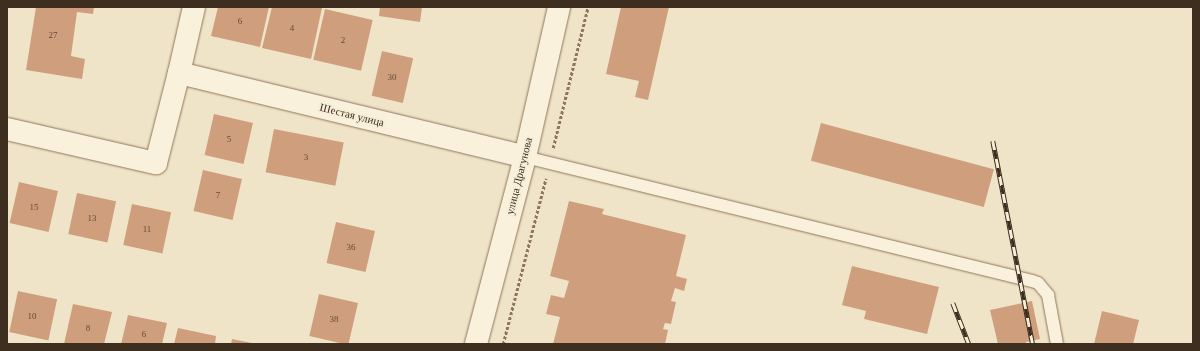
<!DOCTYPE html>
<meta charset="utf-8">
<style>
body{margin:0}
#map{position:relative;width:1200px;height:351px;overflow:hidden;background:#f0e4c8;font-family:"Times New Roman",serif}
div>[style]{position:absolute}
.building>*{inset:0;background:#cf9f7d;transform-origin:0 0}
.path>*{height:2.5px;margin-top:-1.25px;transform-origin:0;background:repeating-linear-gradient(90deg,#8d765c 0 3px,transparent 0 5px)}
.roads{filter:drop-shadow(0 0 1px #8d765c) drop-shadow(0 0 1px #8d765c)}
.lane>*{height:12px;margin:-6px;padding:0 6px;transform-origin:6px;border-radius:6px;background:#faf1dc}
.street>*{height:22px;margin:-11px;padding:0 11px;transform-origin:11px;border-radius:11px;background:#faf1dc}
.secondary>*{height:22px;margin:-11px;padding:0 11px;transform-origin:11px;border-radius:11px;background:#faf1dc}
.rail>*{height:4.5px;margin-top:-2.25px;transform-origin:0;background:repeating-linear-gradient(90deg,#f7eed8 0 9px,#3d2e20 0 18px);box-sizing:border-box;border-block:1px solid #3d2e20}
span{translate:-50% -50%;white-space:nowrap;text-align:center;line-height:1.15;-webkit-text-stroke:4px #f7eed8;paint-order:stroke}
.number-label{font-size:9px;color:#624a37}
.number-label span{-webkit-text-stroke-width:0}
.street-label{font-size:11px;color:#3d2e20}
.frame{position:absolute;inset:0;border:8px solid #3d2e20;pointer-events:none}
</style>
<div id="map">
<div class="building">
<div style="clip-path:polygon(36px 7px,94px 7px,93px 14px,77px 12px,71px 56px,85px 59px,82px 79px,26px 70px)"></div>
<div style="clip-path:polygon(218px 7px,269px 7px,260px 47px,211px 36px)"></div>
<div style="clip-path:polygon(272px 7px,322px 8px,311px 59px,262px 48px)"></div>
<div style="clip-path:polygon(380px 7px,422px 7px,420px 22px,379px 16px)"></div>
<div style="clip-path:polygon(621px 7px,669px 7px,648px 100px,635px 97px,639px 81px,606px 74px)"></div>
<div style="left:325px;top:9px;width:49px;height:52px;rotate:13deg"></div>
<div style="left:382px;top:51px;width:32px;height:46px;rotate:13deg"></div>
<div style="left:214px;top:114px;width:40px;height:42px;rotate:13deg"></div>
<div style="left:821px;top:123px;width:179px;height:39px;rotate:15deg"></div>
<div style="left:274px;top:129px;width:71px;height:44px;rotate:11deg"></div>
<div style="left:203px;top:170px;width:40px;height:42px;rotate:13deg"></div>
<div style="left:19px;top:182px;width:40px;height:42px;rotate:13deg"></div>
<div style="left:77px;top:193px;width:40px;height:42px;rotate:12deg"></div>
<div style="clip-path:polygon(569px 201px,604px 209px,602px 214px,686px 235px,676px 276px,687px 279px,684px 291px,675px 288px,671px 301px,676px 302px,671px 324px,665px 323px,663px 329px,668px 330px,665px 344px,553px 344px,560px 317px,546px 314px,551px 295px,564px 298px,569px 281px,550px 276px)"></div>
<div style="left:132px;top:204px;width:40px;height:42px;rotate:12deg"></div>
<div style="left:336px;top:222px;width:40px;height:42px;rotate:13deg"></div>
<div style="clip-path:polygon(852px 266px,939px 287px,927px 334px,864px 319px,866px 311px,842px 305px)"></div>
<div style="left:18px;top:291px;width:40px;height:42px;rotate:12deg"></div>
<div style="left:319px;top:294px;width:40px;height:43px;rotate:13deg"></div>
<div style="clip-path:polygon(1032px 301px,1040px 339px,1026px 342px,1026px 344px,998px 344px,990px 310px)"></div>
<div style="clip-path:polygon(73px 304px,112px 312px,104px 344px,64px 344px)"></div>
<div style="clip-path:polygon(1102px 311px,1139px 320px,1133px 344px,1094px 344px)"></div>
<div style="clip-path:polygon(128px 315px,167px 323px,162px 344px,121px 344px)"></div>
<div style="clip-path:polygon(178px 328px,216px 336px,215px 344px,174px 344px)"></div>
<div style="clip-path:polygon(232px 339px,252px 343px,252px 344px,231px 344px)"></div>
</div>
<div class="path">
<div style="left:553px;top:148px;width:145px;rotate:-76.1deg"></div>
<div style="left:503px;top:344px;width:171px;rotate:-75.5deg"></div>
</div>
<div class="roads">
<div class="lane">
<div style="left:525px;top:157px;width:522px;rotate:13.74deg"></div>
<div style="left:1032px;top:281px;width:6px;rotate:18deg"></div>
<div style="left:1038px;top:283px;width:16px;rotate:50deg"></div>
<div style="left:1048px;top:295px;width:50px;rotate:79.6deg"></div>
</div>
<div class="street">
<div style="left:194px;top:7px;width:68px;rotate:102.8deg"></div>
<div style="left:179px;top:73px;width:356px;rotate:13.6deg"></div>
<div style="left:7px;top:129px;width:153px;rotate:12.9deg"></div>
<div style="left:156px;top:163px;width:93px;rotate:-75.7deg"></div>
</div>
<div class="secondary">
<div style="left:476px;top:344px;width:193px;rotate:-75.3deg"></div>
<div style="left:525px;top:157px;width:154px;rotate:-77.2deg"></div>
</div>
</div>
<div class="rail">
<div style="left:993px;top:141px;width:207px;rotate:78.9deg"></div>
<div style="left:953px;top:303px;width:44px;rotate:68.7deg"></div>
</div>
<div class="number-label">
<span style="left:240px;top:21px">6</span>
<span style="left:292px;top:28px">4</span>
<span style="left:53px;top:35px">27</span>
<span style="left:343px;top:40px">2</span>
<span style="left:392px;top:77px">30</span>
<span style="left:229px;top:139px">5</span>
<span style="left:306px;top:157px">3</span>
<span style="left:218px;top:195px">7</span>
<span style="left:34px;top:207px">15</span>
<span style="left:92px;top:218px">13</span>
<span style="left:147px;top:229px">11</span>
<span style="left:351px;top:247px">36</span>
<span style="left:32px;top:316px">10</span>
<span style="left:334px;top:319px">38</span>
<span style="left:88px;top:328px">8</span>
<span style="left:144px;top:334px">6</span>
</div>
<div class="street-label">
<span style="left:352px;top:115px;rotate:14deg">Шестая улица</span>
<span style="left:519px;top:176px;rotate:-76deg">улица Драгунова</span>
</div>
<div class="frame"></div>
</div>
